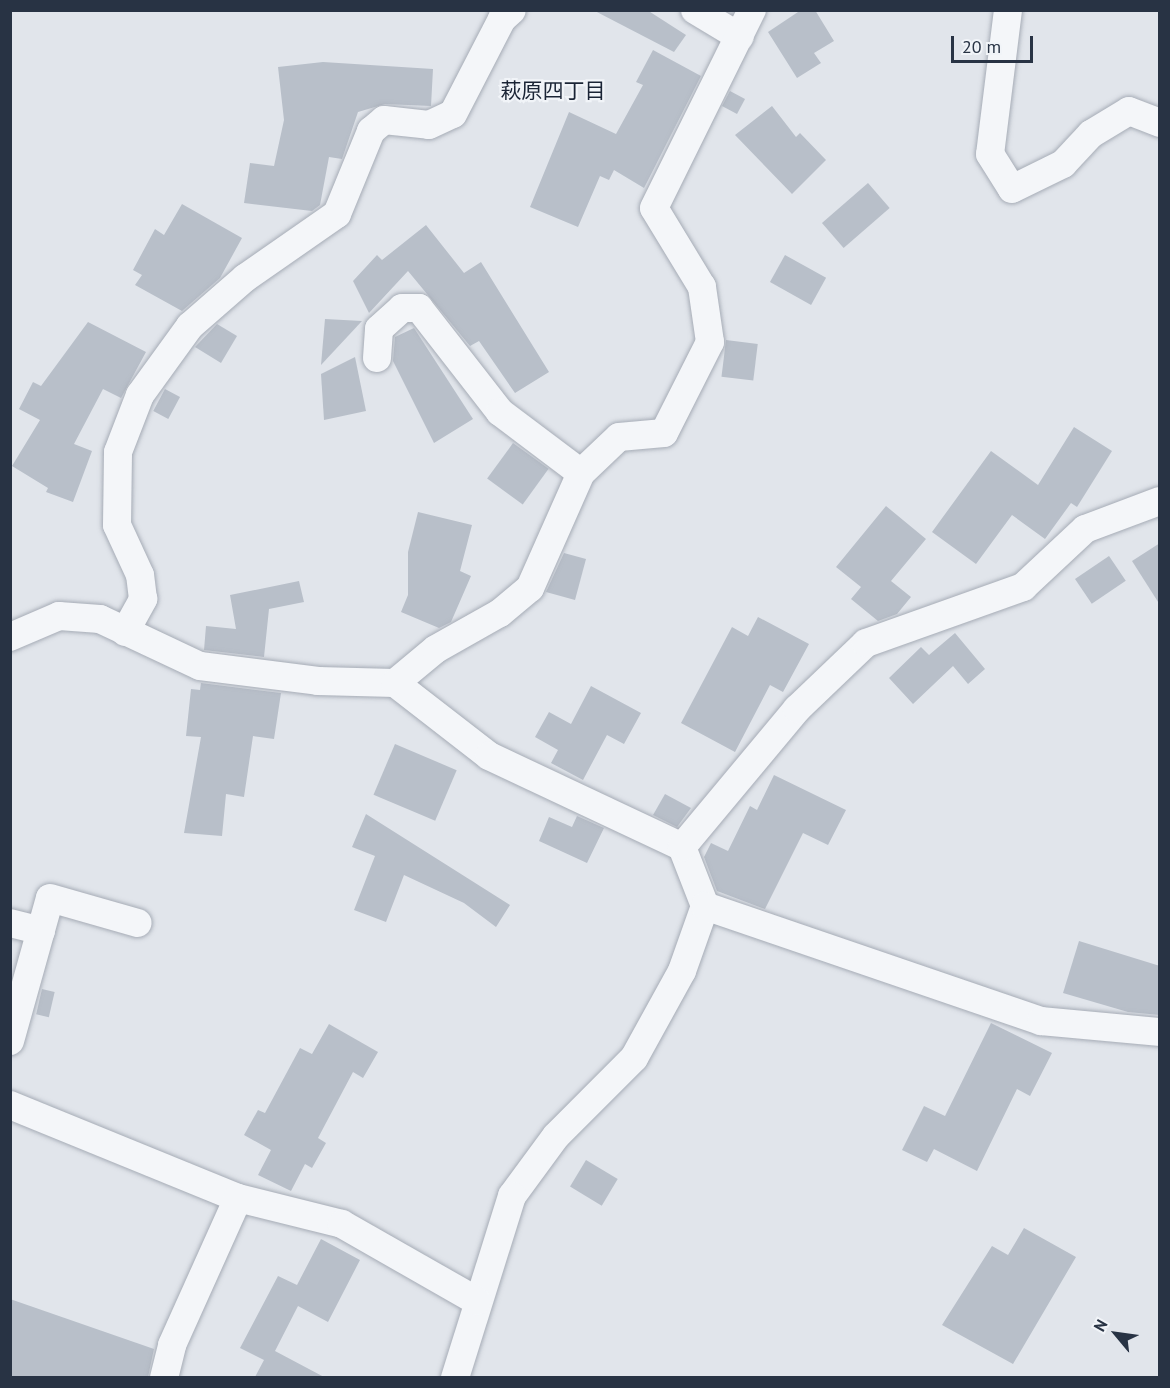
<!DOCTYPE html>
<meta charset="utf-8">
<style>
body{margin:0}
#map{position:relative;width:1170px;height:1388px;overflow:hidden;background:#e1e5eb;font-family:"PT Sans","Noto Sans JP",sans-serif}
div>[style]{position:absolute}
.building>*{inset:0;background:#b8bfc9;transform-origin:0 0}
.roads{filter:drop-shadow(0 0 2px #a6acb6) drop-shadow(0 0 2px #a6acb6)}
.minor>*{height:28px;margin:-14px;padding:0 14px;transform-origin:14px;border-radius:14px;background:#f4f6f9}
span{translate:-50% -50%;white-space:nowrap;text-align:center;line-height:1.15;-webkit-text-stroke:4.5px #f1f4f8;paint-order:stroke}
.neighbourhood-label{font-size:21px;color:#1a2435}
.frame{position:absolute;inset:0;border:12px solid #283344;pointer-events:none}
.north{position:absolute;left:1086px;top:1304px;width:60px;height:60px;-webkit-text-stroke:4px #f1f4f8;paint-order:stroke;rotate:299deg;font-size:16px;font-weight:700;line-height:24px;text-align:center;color:#283344}
.north::after{content:'';display:block;margin:auto;width:21px;height:27px;background:#283344;clip-path:polygon(50% 0,100% 100%,50% 72%,0 100%)}
.scale{position:absolute;left:951px;top:36px;width:82px;height:27px;box-sizing:border-box;border:3px solid #283344;border-top:0;padding-left:8px;font-size:18px;line-height:21px;white-space:nowrap;color:#283344;-webkit-text-stroke:4px #f1f4f8;paint-order:stroke}
</style>
<div id="map">
<div class="building">
<div style="clip-path:polygon(593px 10px,647px 10px,686px 35px,674px 52px)"></div>
<div style="clip-path:polygon(801px 10px,815px 10px,834px 41px,814px 53px,821px 63px,797px 78px,768px 32px)"></div>
<div style="clip-path:polygon(653px 50px,701px 76px,644px 188px,614px 170px,609px 180px,600px 176px,578px 227px,530px 207px,569px 112px,616px 134px,643px 85px,636px 82px)"></div>
<div style="clip-path:polygon(323px 62px,433px 69px,431px 106px,385px 104px,358px 112px,342px 159px,329px 157px,320px 205px,312px 211px,244px 203px,250px 163px,274px 166px,284px 120px,278px 67px)"></div>
<div style="left:730px;top:91px;width:17px;height:17px;rotate:28deg"></div>
<div style="clip-path:polygon(772px 106px,796px 137px,800px 133px,826px 160px,792px 194px,735px 135px)"></div>
<div style="left:868px;top:183px;width:33px;height:61px;rotate:49deg"></div>
<div style="clip-path:polygon(182px 204px,242px 238px,220px 278px,182px 311px,135px 285px,142px 275px,133px 270px,155px 229px,164px 235px)"></div>
<div style="clip-path:polygon(426px 225px,464px 273px,481px 262px,549px 372px,515px 393px,479px 341px,470px 346px,408px 271px,369px 313px,353px 281px,377px 255px,382px 260px)"></div>
<div style="left:785px;top:255px;width:47px;height:31px;rotate:29deg"></div>
<div style="clip-path:polygon(325px 319px,362px 321px,321px 365px)"></div>
<div style="clip-path:polygon(88px 322px,146px 352px,121px 398px,103px 389px,74px 444px,92px 451px,73px 502px,46px 492px,48px 488px,12px 466px,40px 420px,19px 409px,33px 382px,41px 386px)"></div>
<div style="clip-path:polygon(217px 324px,237px 336px,221px 363px,195px 347px)"></div>
<div style="clip-path:polygon(414px 328px,473px 419px,434px 443px,393px 361px,395px 337px)"></div>
<div style="left:726px;top:340px;width:32px;height:37px;rotate:7deg"></div>
<div style="clip-path:polygon(355px 357px,366px 411px,324px 420px,321px 374px)"></div>
<div style="left:165px;top:389px;width:17px;height:25px;rotate:28deg"></div>
<div style="clip-path:polygon(1074px 427px,1112px 451px,1077px 507px,1071px 503px,1045px 539px,1012px 515px,976px 564px,932px 532px,991px 451px,1038px 485px)"></div>
<div style="left:513px;top:443px;width:44px;height:44px;rotate:36deg"></div>
<div style="clip-path:polygon(886px 506px,926px 539px,891px 581px,911px 597px,897px 614px,878px 621px,851px 599px,861px 587px,836px 567px)"></div>
<div style="clip-path:polygon(418px 512px,472px 525px,460px 571px,471px 576px,451px 622px,439px 628px,401px 612px,408px 595px,408px 552px)"></div>
<div style="clip-path:polygon(1160px 543px,1160px 605px,1132px 561px)"></div>
<div style="clip-path:polygon(564px 553px,586px 559px,575px 600px,546px 592px)"></div>
<div style="left:1109px;top:556px;width:30px;height:41px;rotate:56deg"></div>
<div style="clip-path:polygon(299px 581px,304px 602px,269px 609px,264px 657px,204px 650px,206px 626px,236px 629px,230px 595px)"></div>
<div style="clip-path:polygon(758px 617px,809px 644px,783px 692px,770px 685px,735px 752px,681px 723px,732px 627px,748px 636px)"></div>
<div style="clip-path:polygon(955px 633px,985px 669px,968px 684px,953px 666px,913px 704px,889px 678px,921px 647px,929px 655px)"></div>
<div style="clip-path:polygon(201px 683px,281px 693px,274px 739px,253px 736px,244px 797px,226px 794px,222px 836px,184px 833px,201px 737px,186px 736px,191px 689px,200px 690px)"></div>
<div style="clip-path:polygon(591px 686px,641px 713px,624px 744px,607px 735px,583px 780px,551px 763px,558px 750px,535px 737px,549px 712px,571px 724px)"></div>
<div style="left:395px;top:744px;width:67px;height:55px;rotate:23deg"></div>
<div style="clip-path:polygon(774px 775px,846px 810px,828px 845px,803px 833px,765px 909px,717px 891px,704px 857px,711px 843px,728px 851px,750px 806px,757px 810px)"></div>
<div style="clip-path:polygon(665px 794px,691px 808px,677px 827px,653px 815px)"></div>
<div style="clip-path:polygon(366px 814px,510px 905px,496px 927px,464px 903px,404px 875px,386px 922px,354px 910px,375px 856px,352px 847px)"></div>
<div style="clip-path:polygon(577px 816px,604px 828px,587px 863px,539px 841px,549px 817px,572px 827px)"></div>
<div style="clip-path:polygon(1079px 941px,1160px 966px,1160px 1015px,1128px 1012px,1063px 993px)"></div>
<div style="left:42px;top:989px;width:13px;height:26px;rotate:13deg"></div>
<div style="clip-path:polygon(991px 1023px,1052px 1053px,1030px 1096px,1017px 1089px,977px 1171px,934px 1149px,927px 1162px,902px 1150px,924px 1106px,945px 1116px)"></div>
<div style="clip-path:polygon(329px 1024px,378px 1052px,363px 1078px,353px 1072px,318px 1138px,326px 1143px,312px 1168px,305px 1164px,291px 1191px,258px 1175px,271px 1150px,244px 1135px,258px 1110px,265px 1113px,300px 1048px,312px 1054px)"></div>
<div style="left:586px;top:1160px;width:37px;height:31px;rotate:31deg"></div>
<div style="clip-path:polygon(1024px 1228px,1076px 1257px,1013px 1364px,942px 1325px,992px 1246px,1008px 1255px)"></div>
<div style="clip-path:polygon(321px 1239px,360px 1260px,328px 1322px,298px 1306px,275px 1351px,324px 1377px,255px 1377px,264px 1360px,240px 1348px,278px 1276px,297px 1285px)"></div>
<div style="clip-path:polygon(10px 1299px,154px 1349px,148px 1377px,10px 1377px)"></div>
</div>
<div class="roads">
<div class="minor">
<div style="left:695px;top:10px;width:52px;rotate:31deg"></div>
<div style="left:1008px;top:10px;width:145px;rotate:97.1deg"></div>
<div style="left:990px;top:154px;width:41px;rotate:57.8deg"></div>
<div style="left:1012px;top:189px;width:57px;rotate:-26.1deg"></div>
<div style="left:1063px;top:164px;width:41px;rotate:-47deg"></div>
<div style="left:1091px;top:134px;width:44px;rotate:-31.2deg"></div>
<div style="left:1129px;top:111px;width:33px;rotate:21deg"></div>
<div style="left:377px;top:358px;width:29px;rotate:-86deg"></div>
<div style="left:379px;top:329px;width:31px;rotate:-42deg"></div>
<div style="left:402px;top:308px;width:17px"></div>
<div style="left:419px;top:308px;width:132px;rotate:52.1deg"></div>
<div style="left:500px;top:412px;width:101px;rotate:37deg"></div>
<div style="left:125px;top:632px;width:38px;rotate:-61deg"></div>
<div style="left:143px;top:599px;width:24px;rotate:-97deg"></div>
<div style="left:140px;top:575px;width:55px;rotate:-114.7deg"></div>
<div style="left:117px;top:525px;width:73px;rotate:-89.2deg"></div>
<div style="left:118px;top:452px;width:61px;rotate:-68.9deg"></div>
<div style="left:140px;top:395px;width:85px;rotate:-54.1deg"></div>
<div style="left:190px;top:326px;width:73px;rotate:-41.1deg"></div>
<div style="left:245px;top:278px;width:112px;rotate:-34.8deg"></div>
<div style="left:337px;top:214px;width:90px;rotate:-67.7deg"></div>
<div style="left:371px;top:131px;width:17px;rotate:-40deg"></div>
<div style="left:384px;top:120px;width:45px;rotate:6.3deg"></div>
<div style="left:429px;top:125px;width:26px;rotate:-25deg"></div>
<div style="left:453px;top:114px;width:107px;rotate:-62.7deg"></div>
<div style="left:502px;top:19px;width:13px;rotate:-42deg"></div>
<div style="left:10px;top:637px;width:53px;rotate:-23.2deg"></div>
<div style="left:59px;top:616px;width:41px;rotate:4.2deg"></div>
<div style="left:100px;top:619px;width:110px;rotate:25.2deg"></div>
<div style="left:200px;top:666px;width:119px;rotate:7.2deg"></div>
<div style="left:318px;top:681px;width:77px;rotate:1.5deg"></div>
<div style="left:395px;top:683px;width:119px;rotate:37.8deg"></div>
<div style="left:489px;top:756px;width:213px;rotate:25.2deg"></div>
<div style="left:682px;top:847px;width:63px;rotate:68.7deg"></div>
<div style="left:705px;top:906px;width:69px;rotate:109.5deg"></div>
<div style="left:682px;top:971px;width:99px;rotate:118.9deg"></div>
<div style="left:634px;top:1058px;width:110px;rotate:135deg"></div>
<div style="left:556px;top:1136px;width:74px;rotate:126.3deg"></div>
<div style="left:512px;top:1196px;width:191px;rotate:107.4deg"></div>
<div style="left:395px;top:683px;width:53px;rotate:-39.7deg"></div>
<div style="left:436px;top:649px;width:73px;rotate:-29.4deg"></div>
<div style="left:500px;top:613px;width:39px;rotate:-40deg"></div>
<div style="left:530px;top:588px;width:126px;rotate:-66.1deg"></div>
<div style="left:581px;top:473px;width:52px;rotate:-43.5deg"></div>
<div style="left:619px;top:437px;width:45px;rotate:-5.1deg"></div>
<div style="left:664px;top:433px;width:102px;rotate:-63.2deg"></div>
<div style="left:710px;top:342px;width:56px;rotate:-98.3deg"></div>
<div style="left:702px;top:287px;width:92px;rotate:-121.3deg"></div>
<div style="left:654px;top:208px;width:221px;rotate:-63.7deg"></div>
<div style="left:682px;top:847px;width:180px;rotate:-50.2deg"></div>
<div style="left:797px;top:709px;width:95px;rotate:-43.7deg"></div>
<div style="left:866px;top:643px;width:167px;rotate:-19.6deg"></div>
<div style="left:1023px;top:587px;width:85px;rotate:-43.1deg"></div>
<div style="left:1085px;top:529px;width:80px;rotate:-20.5deg"></div>
<div style="left:705px;top:906px;width:355px;rotate:18.9deg"></div>
<div style="left:1041px;top:1021px;width:120px;rotate:5.3deg"></div>
<div style="left:10px;top:923px;width:32px;rotate:14deg"></div>
<div style="left:10px;top:1041px;width:148px;rotate:-74.4deg"></div>
<div style="left:50px;top:898px;width:91px;rotate:15.9deg"></div>
<div style="left:10px;top:1105px;width:246px;rotate:22.2deg"></div>
<div style="left:238px;top:1198px;width:107px;rotate:14deg"></div>
<div style="left:342px;top:1224px;width:155px;rotate:29.7deg"></div>
<div style="left:164px;top:1378px;width:34px;rotate:-76deg"></div>
<div style="left:172px;top:1345px;width:161px;rotate:-65.8deg"></div>
</div>
</div>
<div class="neighbourhood-label">
<span style="left:553px;top:91px">萩原四丁目</span>
</div>
<div class="frame"></div>
<div class="north">N</div>
<div class="scale">20 m</div>
</div>
